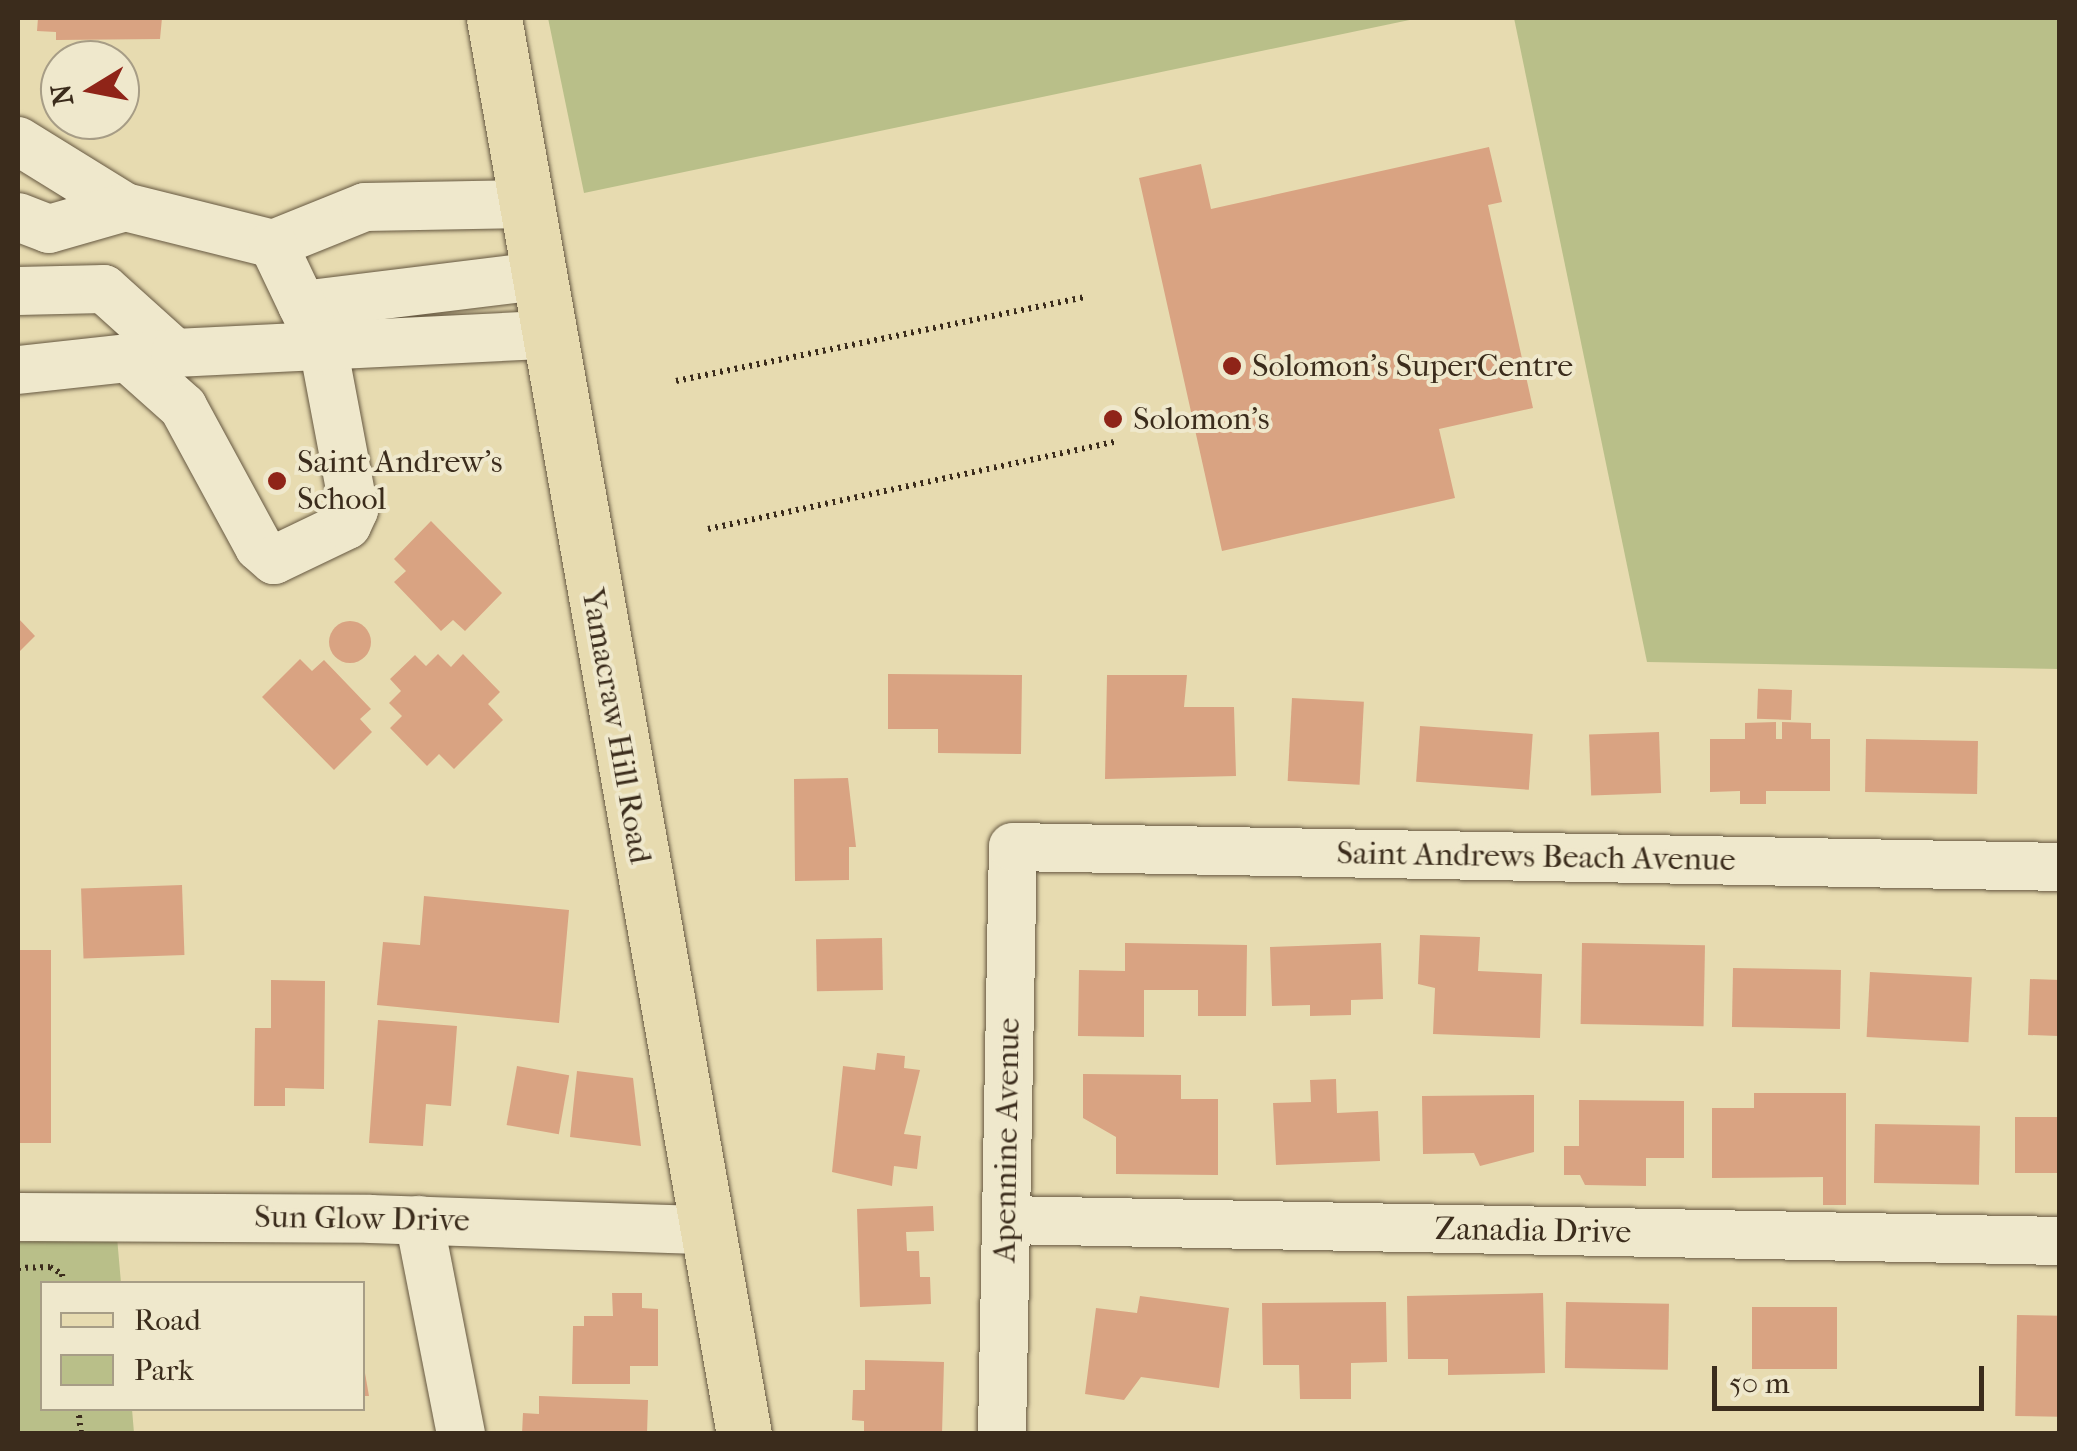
<!DOCTYPE html>
<style>
body{margin:0}
#map{position:relative;width:2077px;height:1451px;overflow:hidden;background:#e7dbb0;font-family:"IM FELL French Canon",serif}
div>[style]{position:absolute}
.green>*{inset:0;background:#b9bf89}
.building>*{inset:0;background:#d9a382;transform-origin:0 0}
.round{border-radius:50%}
.path>*{height:6px;margin-top:-3px;transform-origin:0;background:repeating-linear-gradient(90deg,#3b2c1c 0 2.5px,transparent 0 7.5px)}
.roads{filter:drop-shadow(0 0 2px #665841) drop-shadow(0 0 2px #665841)}
.minor>*{height:48px;margin:-24px;padding:0 24px;transform-origin:24px;border-radius:24px;background:#efe8cc}
.major>*{height:55px;margin:-27.5px;padding:0 27.5px;transform-origin:27.5px;border-radius:27.5px;background:#e7dbb0}
.dots>*{width:28px;height:28px;translate:-50% -50%;box-sizing:border-box;border:5px solid #efe8cc;border-radius:50%}
span{translate:-50% -50%;white-space:nowrap;text-align:center;line-height:1.15;-webkit-text-stroke:8px #efe8cc;paint-order:stroke}
.poi-label{font-size:32px;color:#3b2c1c}
.left{translate:0 -50%;text-align:left}
.street-label{font-size:32px;color:#3b2c1c}
.frame{position:absolute;inset:0;border:20px solid #3b2c1c;pointer-events:none}
.legend{position:absolute;left:40px;top:1281px;width:325px;height:130px;box-sizing:border-box;background:#efe8cc;border:2px solid #a79d86;margin:0;padding:12px 18px;list-style:none;font-size:30px;color:#3b2c1c}
.legend li{display:flex;align-items:center;gap:20px;height:50px}
.legend b{width:50px;border:2px solid #a79d86}
.north{position:absolute;left:40px;top:40px;width:100px;height:100px;box-sizing:border-box;background:#efe8cc;border:2px solid #a79d86;border-radius:50%;rotate:260deg;font-size:28px;font-weight:700;line-height:40px;text-align:center;color:#3b2c1c}
.north::after{content:'';display:block;margin:auto;width:35px;height:45px;background:#8f2418;clip-path:polygon(50% 0,100% 100%,50% 72%,0 100%)}
.scale{position:absolute;left:1712px;top:1366px;width:272px;height:45px;box-sizing:border-box;border:5px solid #3b2c1c;border-top:0;padding-left:12px;font-size:30px;line-height:35px;white-space:nowrap;color:#3b2c1c;-webkit-text-stroke:8px #efe8cc;paint-order:stroke}
</style>
<div id="map">
<div class="green">
<div style="clip-path:polygon(548px 18px,1419px 18px,584px 193px)"></div>
<div style="clip-path:polygon(1514px 18px,2059px 18px,2059px 669px,1647px 662px)"></div>
<div style="clip-path:polygon(117px 1237px,121px 1283px,42px 1284px,42px 1408px,132px 1409px,134px 1433px,18px 1433px,18px 1242px)"></div>
</div>
<div class="building">
<div style="clip-path:polygon(38px 18px,162px 18px,160px 39px,56px 40px,56px 32px,37px 31px)"></div>
<div style="clip-path:polygon(1489px 147px,1502px 202px,1488px 205px,1533px 408px,1439px 429px,1455px 498px,1222px 551px,1139px 178px,1201px 164px,1211px 209px)"></div>
<div style="clip-path:polygon(431px 521px,502px 593px,465px 631px,453px 620px,441px 631px,394px 582px,406px 571px,394px 559px)"></div>
<div style="clip-path:polygon(18px 618px,35px 636px,18px 653px)"></div>
<div class="round" style="left:329px;top:621px;width:42px;height:42px"></div>
<div style="clip-path:polygon(438px 654px,451px 667px,463px 654px,500px 692px,488px 704px,503px 720px,454px 769px,439px 754px,427px 766px,390px 728px,402px 716px,389px 703px,401px 691px,390px 679px,415px 655px,426px 666px)"></div>
<div style="clip-path:polygon(300px 659px,312px 671px,324px 660px,371px 709px,360px 719px,372px 732px,334px 770px,262px 697px)"></div>
<div style="clip-path:polygon(888px 674px,1022px 675px,1021px 754px,938px 753px,938px 729px,888px 729px)"></div>
<div style="clip-path:polygon(1107px 675px,1187px 675px,1184px 707px,1234px 707px,1236px 776px,1105px 779px)"></div>
<div style="left:1792px;top:690px;width:30px;height:34px;rotate:92deg"></div>
<div style="left:1292px;top:698px;width:72px;height:83px;rotate:3deg"></div>
<div style="clip-path:polygon(1776px 722px,1776px 739px,1782px 739px,1782px 722px,1811px 723px,1811px 739px,1830px 739px,1830px 791px,1766px 791px,1766px 804px,1740px 804px,1740px 791px,1710px 792px,1710px 739px,1745px 739px,1745px 723px)"></div>
<div style="left:1420px;top:726px;width:113px;height:56px;rotate:4deg"></div>
<div style="left:1659px;top:732px;width:61px;height:70px;rotate:88deg"></div>
<div style="left:1866px;top:739px;width:112px;height:53px;rotate:1deg"></div>
<div style="clip-path:polygon(848px 778px,856px 847px,849px 847px,849px 880px,795px 881px,794px 779px)"></div>
<div style="left:182px;top:885px;width:70px;height:101px;rotate:88deg"></div>
<div style="clip-path:polygon(424px 896px,569px 910px,559px 1023px,377px 1005px,383px 942px,420px 945px)"></div>
<div style="clip-path:polygon(1420px 935px,1480px 937px,1478px 971px,1542px 974px,1540px 1038px,1433px 1034px,1435px 988px,1418px 984px)"></div>
<div style="left:882px;top:938px;width:52px;height:66px;rotate:89deg"></div>
<div style="clip-path:polygon(1125px 943px,1247px 945px,1246px 1016px,1198px 1016px,1198px 990px,1144px 990px,1144px 1037px,1078px 1036px,1079px 970px,1125px 971px)"></div>
<div style="clip-path:polygon(1381px 943px,1383px 999px,1351px 1000px,1351px 1015px,1310px 1016px,1310px 1005px,1272px 1006px,1270px 947px)"></div>
<div style="left:1582px;top:943px;width:123px;height:81px;rotate:1deg"></div>
<div style="left:18px;top:950px;width:33px;height:193px"></div>
<div style="left:1733px;top:968px;width:108px;height:59px;rotate:1deg"></div>
<div style="left:1870px;top:972px;width:102px;height:65px;rotate:3deg"></div>
<div style="left:2030px;top:979px;width:30px;height:56px;rotate:2deg"></div>
<div style="clip-path:polygon(271px 980px,325px 981px,324px 1089px,285px 1088px,285px 1106px,254px 1106px,255px 1028px,271px 1028px)"></div>
<div style="clip-path:polygon(378px 1020px,457px 1026px,451px 1106px,426px 1104px,423px 1146px,369px 1143px)"></div>
<div style="clip-path:polygon(877px 1053px,905px 1056px,904px 1068px,920px 1070px,904px 1134px,921px 1136px,917px 1169px,894px 1166px,892px 1186px,832px 1172px,843px 1066px,875px 1070px)"></div>
<div style="left:517px;top:1066px;width:53px;height:60px;rotate:10deg"></div>
<div style="clip-path:polygon(577px 1071px,633px 1078px,641px 1146px,570px 1137px)"></div>
<div style="clip-path:polygon(1083px 1074px,1181px 1075px,1181px 1099px,1218px 1099px,1218px 1175px,1116px 1174px,1116px 1137px,1083px 1118px)"></div>
<div style="clip-path:polygon(1336px 1079px,1337px 1113px,1378px 1111px,1380px 1161px,1276px 1165px,1273px 1103px,1311px 1102px,1310px 1080px)"></div>
<div style="clip-path:polygon(1754px 1093px,1846px 1093px,1846px 1205px,1823px 1205px,1823px 1177px,1712px 1178px,1712px 1108px,1754px 1108px)"></div>
<div style="clip-path:polygon(1534px 1095px,1534px 1152px,1480px 1166px,1474px 1153px,1423px 1154px,1422px 1096px)"></div>
<div style="clip-path:polygon(1579px 1100px,1684px 1101px,1684px 1158px,1646px 1158px,1646px 1186px,1585px 1185px,1580px 1175px,1564px 1175px,1564px 1146px,1579px 1146px)"></div>
<div style="left:2060px;top:1117px;width:56px;height:45px;rotate:90deg"></div>
<div style="left:1875px;top:1124px;width:105px;height:59px;rotate:1deg"></div>
<div style="clip-path:polygon(933px 1206px,934px 1231px,906px 1232px,907px 1251px,919px 1251px,920px 1277px,930px 1277px,931px 1304px,860px 1307px,857px 1209px)"></div>
<div style="clip-path:polygon(612px 1293px,642px 1293px,642px 1308px,658px 1309px,658px 1366px,630px 1366px,630px 1384px,572px 1384px,573px 1326px,584px 1326px,584px 1316px,613px 1316px)"></div>
<div style="clip-path:polygon(1543px 1293px,1545px 1373px,1448px 1375px,1448px 1359px,1408px 1359px,1407px 1296px)"></div>
<div style="clip-path:polygon(1140px 1296px,1229px 1308px,1219px 1388px,1141px 1377px,1124px 1400px,1085px 1394px,1096px 1308px,1137px 1313px)"></div>
<div style="clip-path:polygon(1386px 1302px,1387px 1362px,1351px 1363px,1351px 1399px,1300px 1399px,1299px 1365px,1263px 1365px,1262px 1303px)"></div>
<div style="left:1566px;top:1302px;width:103px;height:66px;rotate:1deg"></div>
<div style="left:1837px;top:1307px;width:62px;height:85px;rotate:90deg"></div>
<div style="left:2017px;top:1315px;width:43px;height:101px;rotate:1deg"></div>
<div style="clip-path:polygon(362px 1356px,369px 1396px,362px 1396px)"></div>
<div style="clip-path:polygon(865px 1360px,944px 1362px,942px 1434px,864px 1434px,864px 1421px,852px 1420px,853px 1390px,865px 1390px)"></div>
<div style="clip-path:polygon(539px 1396px,648px 1400px,647px 1434px,522px 1434px,523px 1413px,539px 1414px)"></div>
</div>
<div class="path">
<div style="left:676px;top:381px;width:419px;rotate:-11.6deg"></div>
<div style="left:708px;top:529px;width:418px;rotate:-12.1deg"></div>
<div style="left:18px;top:1268px;width:32px;rotate:-2deg"></div>
<div style="left:50px;top:1267px;width:14px;rotate:30deg"></div>
<div style="left:62px;top:1274px;width:10px;rotate:84deg"></div>
<div style="left:78px;top:1408px;width:26px;rotate:83deg"></div>
</div>
<div class="roads">
<div class="minor">
<div style="left:18px;top:141px;width:126px;rotate:31.7deg"></div>
<div style="left:125px;top:207px;width:153px;rotate:14deg"></div>
<div style="left:273px;top:244px;width:99px;rotate:-21.9deg"></div>
<div style="left:365px;top:207px;width:162px;rotate:-1.1deg"></div>
<div style="left:18px;top:217px;width:33px;rotate:21deg"></div>
<div style="left:49px;top:229px;width:79px;rotate:-16.1deg"></div>
<div style="left:18px;top:291px;width:86px;rotate:-1.3deg"></div>
<div style="left:104px;top:289px;width:96px;rotate:42deg"></div>
<div style="left:302px;top:305px;width:239px;rotate:-7deg"></div>
<div style="left:128px;top:358px;width:74px;rotate:41.7deg"></div>
<div style="left:183px;top:407px;width:159px;rotate:61.5deg"></div>
<div style="left:259px;top:547px;width:20px;rotate:41deg"></div>
<div style="left:274px;top:560px;width:81px;rotate:-25.6deg"></div>
<div style="left:347px;top:525px;width:17px;rotate:-65deg"></div>
<div style="left:354px;top:510px;width:162px;rotate:-100.7deg"></div>
<div style="left:324px;top:351px;width:119px;rotate:-115.5deg"></div>
<div style="left:18px;top:370px;width:158px;rotate:-6.2deg"></div>
<div style="left:175px;top:353px;width:372px;rotate:-2.8deg"></div>
<div style="left:18px;top:1217px;width:352px;rotate:0.3deg"></div>
<div style="left:370px;top:1219px;width:337px;rotate:1.9deg"></div>
<div style="left:419px;top:1220px;width:218px;rotate:78.9deg"></div>
<div style="left:1006px;top:1220px;width:1054px;rotate:1.14deg"></div>
<div style="left:1002px;top:1434px;width:587px;rotate:-88.93deg"></div>
<div style="left:1013px;top:847px;width:1047px;rotate:1.09deg"></div>
</div>
<div class="major">
<div style="left:494px;top:18px;width:1438px;rotate:79.99deg"></div>
</div>
</div>
<div class="dots">
<div style="left:1232px;top:366px;background:#8f2418"></div>
<div style="left:1113px;top:419px;background:#8f2418"></div>
<div style="left:277px;top:481px;background:#8f2418"></div>
</div>
<div class="poi-label">
<span class="left" style="left:1252px;top:366px">Solomon's SuperCentre</span>
<span class="left" style="left:1133px;top:419px">Solomon's</span>
<span class="left" style="left:297px;top:481px">Saint Andrew's<br>School</span>
</div>
<div class="street-label">
<span style="left:616px;top:726px;rotate:80deg">Yamacraw Hill Road</span>
<span style="left:1536px;top:857px;rotate:1deg">Saint Andrews Beach Avenue</span>
<span style="left:1007px;top:1140px;rotate:-89deg">Apennine Avenue</span>
<span style="left:362px;top:1219px;rotate:1deg">Sun Glow Drive</span>
<span style="left:1533px;top:1231px;rotate:1deg">Zanadia Drive</span>
</div>
<div class="frame"></div>
<ul class="legend">
<li><b style="height:12px;background:#e7dbb0"></b>Road</li>
<li><b style="height:28px;background:#b9bf89"></b>Park</li>
</ul>
<div class="north">N</div>
<div class="scale">50 m</div>
</div>
